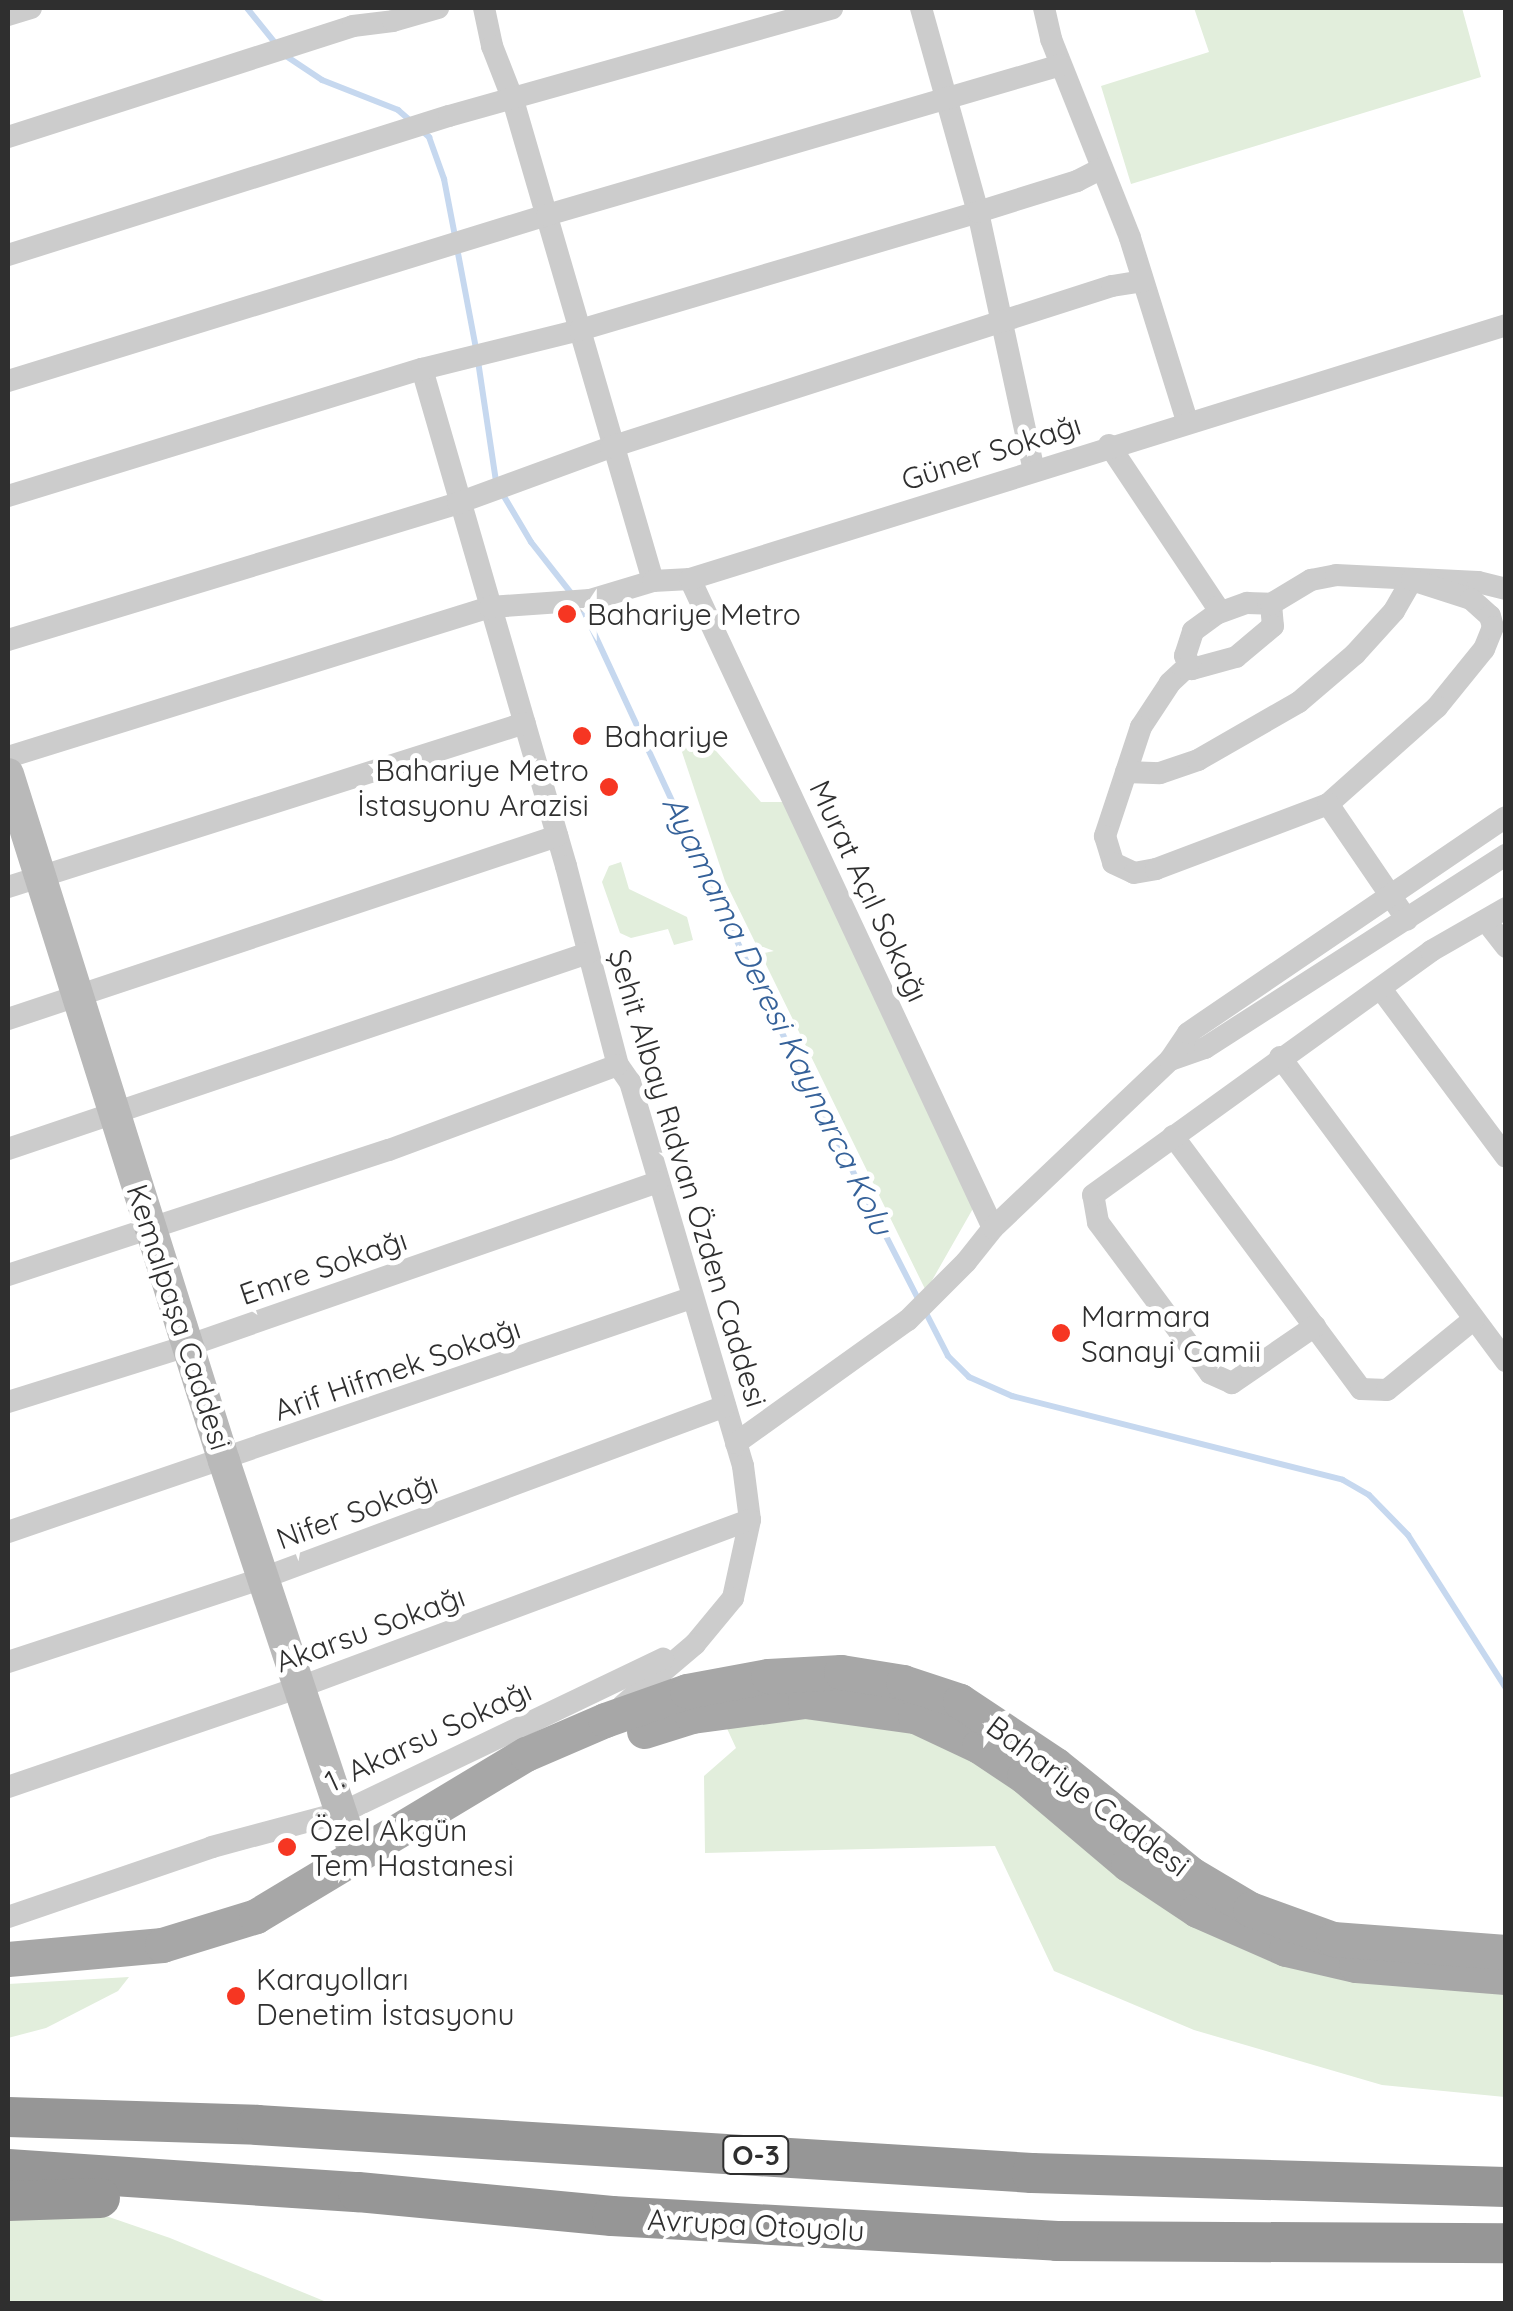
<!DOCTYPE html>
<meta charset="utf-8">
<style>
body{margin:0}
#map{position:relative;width:1513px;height:2311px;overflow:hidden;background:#fff;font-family:Quicksand,sans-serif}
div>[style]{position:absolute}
.green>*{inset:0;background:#e2eedc}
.stream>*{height:6px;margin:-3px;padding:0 3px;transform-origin:3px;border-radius:3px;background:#c6d8ef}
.minor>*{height:22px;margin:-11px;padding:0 11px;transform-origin:11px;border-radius:11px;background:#ccc}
.secondary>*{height:32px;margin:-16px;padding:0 16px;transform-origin:16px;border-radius:16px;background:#b9b9b9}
.primary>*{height:35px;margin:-17.5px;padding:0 17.5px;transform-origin:17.5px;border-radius:17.5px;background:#a7a7a7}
.motorway>*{height:40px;margin:-20px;padding:0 20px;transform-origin:20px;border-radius:20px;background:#969696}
.dots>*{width:28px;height:28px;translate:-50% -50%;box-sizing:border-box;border:5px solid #fff;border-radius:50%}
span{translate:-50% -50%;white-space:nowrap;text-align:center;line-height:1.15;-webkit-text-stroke:10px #fff;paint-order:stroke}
.shield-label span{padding:2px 8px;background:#fff;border:2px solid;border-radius:8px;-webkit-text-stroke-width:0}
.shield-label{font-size:28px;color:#2f2f2f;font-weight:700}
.street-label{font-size:30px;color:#2f2f2f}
.poi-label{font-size:30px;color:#2f2f2f}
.left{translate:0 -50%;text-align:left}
.right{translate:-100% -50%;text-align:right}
.water-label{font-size:32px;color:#356199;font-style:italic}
.frame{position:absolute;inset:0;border:10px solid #2f2f2f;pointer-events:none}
</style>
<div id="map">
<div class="green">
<div style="clip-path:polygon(1194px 8px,1462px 8px,1481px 77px,1131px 184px,1101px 86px,1209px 52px)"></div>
<div style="clip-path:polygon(702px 735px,761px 802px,783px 802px,975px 1205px,926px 1291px,725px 881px,680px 746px)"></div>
<div style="clip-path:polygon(621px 862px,629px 889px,687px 917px,693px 940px,674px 945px,668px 929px,631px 938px,620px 933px,602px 882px,609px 866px)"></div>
<div style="clip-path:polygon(945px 1706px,1161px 1907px,1505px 1974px,1505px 2097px,1382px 2085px,1194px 2030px,1054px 1971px,995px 1846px,705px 1853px,704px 1776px,736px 1748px,718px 1709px)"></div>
<div style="clip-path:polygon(129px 1977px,118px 1991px,46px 2028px,8px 2038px,8px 1984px)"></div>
<div style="clip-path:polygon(109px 2217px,170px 2238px,329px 2303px,8px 2304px,8px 2220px)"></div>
</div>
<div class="stream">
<div style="left:247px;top:8px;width:46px;rotate:51.1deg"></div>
<div style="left:283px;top:54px;width:47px;rotate:33.7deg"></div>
<div style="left:322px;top:80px;width:82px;rotate:21.5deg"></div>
<div style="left:398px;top:110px;width:18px;rotate:41deg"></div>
<div style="left:421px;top:130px;width:11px;rotate:41deg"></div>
<div style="left:429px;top:137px;width:45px;rotate:70.3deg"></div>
<div style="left:444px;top:179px;width:58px;rotate:79.1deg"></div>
<div style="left:457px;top:248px;width:103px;rotate:79.3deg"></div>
<div style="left:478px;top:361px;width:122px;rotate:81.5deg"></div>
<div style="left:502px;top:493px;width:57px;rotate:59.4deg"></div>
<div style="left:531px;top:542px;width:65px;rotate:51.9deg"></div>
<div style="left:582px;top:607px;width:420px;rotate:65.1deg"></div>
<div style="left:759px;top:988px;width:353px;rotate:62.9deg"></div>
<div style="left:926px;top:1313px;width:48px;rotate:62.9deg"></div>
<div style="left:948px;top:1356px;width:30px;rotate:45deg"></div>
<div style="left:969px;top:1377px;width:47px;rotate:23.8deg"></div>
<div style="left:1012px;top:1396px;width:341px;rotate:14.2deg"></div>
<div style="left:1343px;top:1480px;width:30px;rotate:30deg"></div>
<div style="left:1369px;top:1495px;width:56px;rotate:45.7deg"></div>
<div style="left:1408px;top:1535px;width:182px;rotate:57.4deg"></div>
</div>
<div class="minor">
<div style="left:484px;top:8px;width:39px;rotate:78deg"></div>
<div style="left:492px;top:46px;width:58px;rotate:68.7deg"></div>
<div style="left:513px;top:100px;width:501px;rotate:73.77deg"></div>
<div style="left:921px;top:8px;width:212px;rotate:74.4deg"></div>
<div style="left:978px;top:212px;width:264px;rotate:77.8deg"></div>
<div style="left:1044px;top:8px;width:32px;rotate:77deg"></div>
<div style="left:1051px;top:39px;width:214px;rotate:68.3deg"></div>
<div style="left:1130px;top:238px;width:192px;rotate:72.7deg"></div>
<div style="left:8px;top:15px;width:24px;rotate:-17deg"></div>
<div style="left:8px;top:137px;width:362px;rotate:-17.8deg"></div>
<div style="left:353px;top:26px;width:40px;rotate:-7.1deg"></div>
<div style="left:393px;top:21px;width:47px;rotate:-16.1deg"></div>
<div style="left:8px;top:255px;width:462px;rotate:-17.5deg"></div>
<div style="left:449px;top:116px;width:398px;rotate:-15.7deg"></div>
<div style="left:422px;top:369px;width:517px;rotate:73.84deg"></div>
<div style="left:566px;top:866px;width:206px;rotate:75.4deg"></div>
<div style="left:618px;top:1065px;width:21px;rotate:55deg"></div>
<div style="left:630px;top:1082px;width:400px;rotate:73.6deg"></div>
<div style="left:743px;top:1466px;width:54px;rotate:82.6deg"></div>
<div style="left:750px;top:1520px;width:80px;rotate:102.3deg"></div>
<div style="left:733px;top:1598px;width:60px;rotate:129.6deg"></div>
<div style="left:695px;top:1644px;width:94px;rotate:139.7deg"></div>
<div style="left:8px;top:381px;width:564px;rotate:-17.12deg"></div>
<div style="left:547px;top:215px;width:535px;rotate:-16.27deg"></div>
<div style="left:1109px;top:445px;width:195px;rotate:56.3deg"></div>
<div style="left:1217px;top:607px;width:7px;rotate:98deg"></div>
<div style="left:8px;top:496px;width:433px;rotate:-17.1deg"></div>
<div style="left:422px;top:369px;width:163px;rotate:-13.9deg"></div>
<div style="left:580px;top:330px;width:415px;rotate:-16.5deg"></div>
<div style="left:978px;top:212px;width:104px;rotate:-17.4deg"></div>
<div style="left:1077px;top:181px;width:28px;rotate:-27deg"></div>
<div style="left:690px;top:579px;width:716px;rotate:64.97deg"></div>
<div style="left:1247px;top:603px;width:24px;rotate:2deg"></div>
<div style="left:1271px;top:604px;width:22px;rotate:85deg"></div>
<div style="left:1273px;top:626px;width:48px;rotate:140deg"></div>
<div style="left:1236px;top:657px;width:46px;rotate:164.7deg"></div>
<div style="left:1192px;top:669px;width:15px;rotate:-118deg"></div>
<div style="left:1185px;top:656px;width:26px;rotate:-72deg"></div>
<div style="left:1193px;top:631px;width:29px;rotate:-36deg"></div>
<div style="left:1216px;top:614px;width:33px;rotate:-20deg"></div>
<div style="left:1271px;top:604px;width:47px;rotate:-31deg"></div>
<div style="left:1311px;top:580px;width:25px;rotate:-11deg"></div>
<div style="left:1336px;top:575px;width:142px;rotate:2.8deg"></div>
<div style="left:1478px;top:582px;width:29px;rotate:14deg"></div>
<div style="left:8px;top:640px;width:470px;rotate:-16.9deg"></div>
<div style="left:458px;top:503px;width:163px;rotate:-20.1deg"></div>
<div style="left:611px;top:447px;width:526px;rotate:-17.82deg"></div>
<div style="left:1112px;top:286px;width:31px;rotate:-9deg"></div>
<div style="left:1188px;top:666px;width:25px;rotate:137deg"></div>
<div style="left:1170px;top:683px;width:53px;rotate:123.4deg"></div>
<div style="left:1141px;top:727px;width:115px;rotate:108.3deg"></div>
<div style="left:1105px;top:836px;width:28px;rotate:73deg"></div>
<div style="left:1113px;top:863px;width:23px;rotate:25deg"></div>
<div style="left:1134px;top:873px;width:22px;rotate:-10deg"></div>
<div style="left:1156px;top:869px;width:184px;rotate:-20.7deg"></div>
<div style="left:8px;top:757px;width:505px;rotate:-17.29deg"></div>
<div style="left:490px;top:607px;width:100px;rotate:-4deg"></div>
<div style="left:590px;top:600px;width:66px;rotate:-16.8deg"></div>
<div style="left:653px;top:581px;width:37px;rotate:-3deg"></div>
<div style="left:690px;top:579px;width:855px;rotate:-17.29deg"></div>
<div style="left:1126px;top:772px;width:34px;rotate:2deg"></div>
<div style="left:1160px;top:773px;width:40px;rotate:-18.9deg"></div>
<div style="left:1198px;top:760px;width:116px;rotate:-29.9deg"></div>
<div style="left:1299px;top:702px;width:74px;rotate:-40.6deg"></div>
<div style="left:1355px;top:654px;width:58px;rotate:-47.8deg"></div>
<div style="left:1394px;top:611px;width:36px;rotate:-60deg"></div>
<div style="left:1412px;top:580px;width:62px;rotate:17.9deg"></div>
<div style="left:1471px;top:599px;width:25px;rotate:42deg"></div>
<div style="left:1490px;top:616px;width:11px;rotate:75deg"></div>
<div style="left:1493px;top:627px;width:24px;rotate:112deg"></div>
<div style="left:1484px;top:649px;width:75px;rotate:129deg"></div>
<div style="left:1437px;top:707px;width:146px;rotate:138.3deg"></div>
<div style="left:1328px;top:804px;width:140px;rotate:55.7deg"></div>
<div style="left:8px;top:887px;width:542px;rotate:-17.6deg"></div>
<div style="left:1486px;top:921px;width:33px;rotate:52deg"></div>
<div style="left:1381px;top:989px;width:209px;rotate:53.3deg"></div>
<div style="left:8px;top:1019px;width:579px;rotate:-18.43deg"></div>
<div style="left:1280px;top:1057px;width:379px;rotate:53.4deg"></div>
<div style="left:1170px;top:1060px;width:37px;rotate:-19deg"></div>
<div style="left:1205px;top:1048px;width:358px;rotate:-32.7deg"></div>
<div style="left:1173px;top:1136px;width:315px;rotate:53.4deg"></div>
<div style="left:1361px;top:1389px;width:26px;rotate:2deg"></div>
<div style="left:1387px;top:1390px;width:112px;rotate:-39.2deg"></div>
<div style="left:8px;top:1149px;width:612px;rotate:-18.67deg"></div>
<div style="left:8px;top:1275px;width:401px;rotate:-18.2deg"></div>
<div style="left:389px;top:1150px;width:244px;rotate:-20.4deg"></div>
<div style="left:1315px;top:1326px;width:101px;rotate:145.5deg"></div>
<div style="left:1232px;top:1383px;width:24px;rotate:-156deg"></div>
<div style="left:1210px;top:1373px;width:188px;rotate:-126.6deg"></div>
<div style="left:1098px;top:1222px;width:27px;rotate:-100deg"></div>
<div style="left:1093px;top:1195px;width:417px;rotate:-35.8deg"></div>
<div style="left:1431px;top:951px;width:86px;rotate:-29.8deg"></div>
<div style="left:8px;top:1402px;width:191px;rotate:-17.4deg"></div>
<div style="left:190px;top:1345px;width:495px;rotate:-19.2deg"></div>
<div style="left:736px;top:1443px;width:211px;rotate:-35.6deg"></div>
<div style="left:908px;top:1320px;width:82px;rotate:-45deg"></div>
<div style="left:966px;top:1262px;width:43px;rotate:-51.5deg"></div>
<div style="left:993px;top:1228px;width:244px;rotate:-43.5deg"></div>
<div style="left:1170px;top:1060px;width:32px;rotate:-56deg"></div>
<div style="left:1188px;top:1033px;width:384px;rotate:-34.2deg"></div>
<div style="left:8px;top:1532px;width:722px;rotate:-18.91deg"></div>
<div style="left:8px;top:1662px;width:268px;rotate:-18.2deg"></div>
<div style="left:263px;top:1578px;width:493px;rotate:-20.4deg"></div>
<div style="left:8px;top:1787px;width:309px;rotate:-18.9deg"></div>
<div style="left:300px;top:1687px;width:480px;rotate:-20.4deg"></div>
<div style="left:8px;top:1917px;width:216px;rotate:-18.9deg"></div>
<div style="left:212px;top:1847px;width:136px;rotate:-15deg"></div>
<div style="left:343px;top:1812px;width:355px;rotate:-25.6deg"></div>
</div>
<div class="secondary">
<div style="left:8px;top:774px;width:720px;rotate:72.55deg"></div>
<div style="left:224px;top:1461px;width:418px;rotate:71.6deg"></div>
</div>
<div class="primary">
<div style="left:644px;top:1731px;width:50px;rotate:-17.4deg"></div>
<div style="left:692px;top:1716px;width:114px;rotate:-7.6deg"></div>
<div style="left:805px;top:1701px;width:111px;rotate:7.8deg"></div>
<div style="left:915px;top:1716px;width:71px;rotate:25.1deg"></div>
<div style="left:979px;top:1746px;width:54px;rotate:33.7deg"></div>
<div style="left:1024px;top:1776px;width:136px;rotate:40.2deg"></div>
<div style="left:1128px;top:1864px;width:83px;rotate:33.7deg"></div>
<div style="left:1197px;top:1910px;width:97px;rotate:23.7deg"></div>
<div style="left:1286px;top:1949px;width:72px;rotate:12.9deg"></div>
<div style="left:1356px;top:1965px;width:150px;rotate:4.6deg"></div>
<div style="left:8px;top:1959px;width:155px;rotate:-5.2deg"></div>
<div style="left:162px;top:1945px;width:98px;rotate:-17.1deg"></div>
<div style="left:256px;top:1916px;width:315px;rotate:-31deg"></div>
<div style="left:526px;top:1754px;width:86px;rotate:-23.3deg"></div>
<div style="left:605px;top:1720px;width:87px;rotate:-19.5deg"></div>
<div style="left:687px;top:1691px;width:82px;rotate:-10.5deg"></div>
<div style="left:768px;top:1676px;width:73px;rotate:-3.1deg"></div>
<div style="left:841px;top:1672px;width:63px;rotate:9.2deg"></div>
<div style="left:903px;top:1682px;width:60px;rotate:18.4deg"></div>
<div style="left:960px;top:1701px;width:115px;rotate:33.7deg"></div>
<div style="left:1056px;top:1765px;width:174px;rotate:38.9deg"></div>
<div style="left:1191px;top:1874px;width:69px;rotate:30.7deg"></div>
<div style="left:1250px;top:1909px;width:88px;rotate:19.9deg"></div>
<div style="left:1333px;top:1939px;width:173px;rotate:4.3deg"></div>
</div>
<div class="motorway">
<div style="left:8px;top:2117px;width:249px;rotate:1.8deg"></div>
<div style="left:257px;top:2125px;width:776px;rotate:3.54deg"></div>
<div style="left:1032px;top:2173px;width:474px;rotate:1.7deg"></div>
<div style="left:8px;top:2169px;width:351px;rotate:3.8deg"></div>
<div style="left:358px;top:2192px;width:255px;rotate:5.4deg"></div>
<div style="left:612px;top:2216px;width:446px;rotate:3.2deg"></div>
<div style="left:1057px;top:2241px;width:449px;rotate:0.3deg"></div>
<div style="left:8px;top:2201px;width:92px;rotate:-1.9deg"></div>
</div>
<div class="dots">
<div style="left:567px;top:614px;background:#f63622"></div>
<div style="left:582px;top:736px;background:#f63622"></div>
<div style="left:609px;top:787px;background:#f63622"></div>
<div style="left:1061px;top:1333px;background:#f63622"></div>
<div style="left:287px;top:1847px;background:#f63622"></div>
<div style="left:236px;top:1996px;background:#f63622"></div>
</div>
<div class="shield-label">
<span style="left:756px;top:2155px">O-3</span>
</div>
<div class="street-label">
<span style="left:991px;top:452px;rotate:-18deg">Güner Sokağı</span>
<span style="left:869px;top:891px;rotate:65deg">Murat Açıl Sokağı</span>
<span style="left:688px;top:1178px;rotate:73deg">Şehit Albay Rıdvan Özden Caddesi</span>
<span style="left:323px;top:1267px;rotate:-19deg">Emre Sokağı</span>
<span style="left:179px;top:1317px;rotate:72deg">Kemalpaşa Caddesi</span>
<span style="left:397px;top:1369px;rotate:-19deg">Arif Hifmek Sokağı</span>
<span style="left:357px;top:1511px;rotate:-20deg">Nifer Sokağı</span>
<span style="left:370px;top:1629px;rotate:-20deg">Akarsu Sokağı</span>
<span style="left:428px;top:1736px;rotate:-25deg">1. Akarsu Sokağı</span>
<span style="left:1088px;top:1796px;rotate:37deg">Bahariye Caddesi</span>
<span style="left:756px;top:2225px;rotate:3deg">Avrupa Otoyolu</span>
</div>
<div class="poi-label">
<span class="left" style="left:587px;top:614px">Bahariye Metro</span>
<span class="left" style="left:604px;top:736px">Bahariye</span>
<span class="right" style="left:589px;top:787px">Bahariye Metro<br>İstasyonu Arazisi</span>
<span class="left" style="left:1081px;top:1333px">Marmara<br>Sanayi Camii</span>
<span class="left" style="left:310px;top:1847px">Özel Akgün<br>Tem Hastanesi</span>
<span class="left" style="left:256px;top:1996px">Karayolları<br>Denetim İstasyonu</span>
</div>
<div class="water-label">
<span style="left:778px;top:1015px;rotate:64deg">Ayamama Deresi Kaynarca Kolu</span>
</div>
<div class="frame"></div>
</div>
